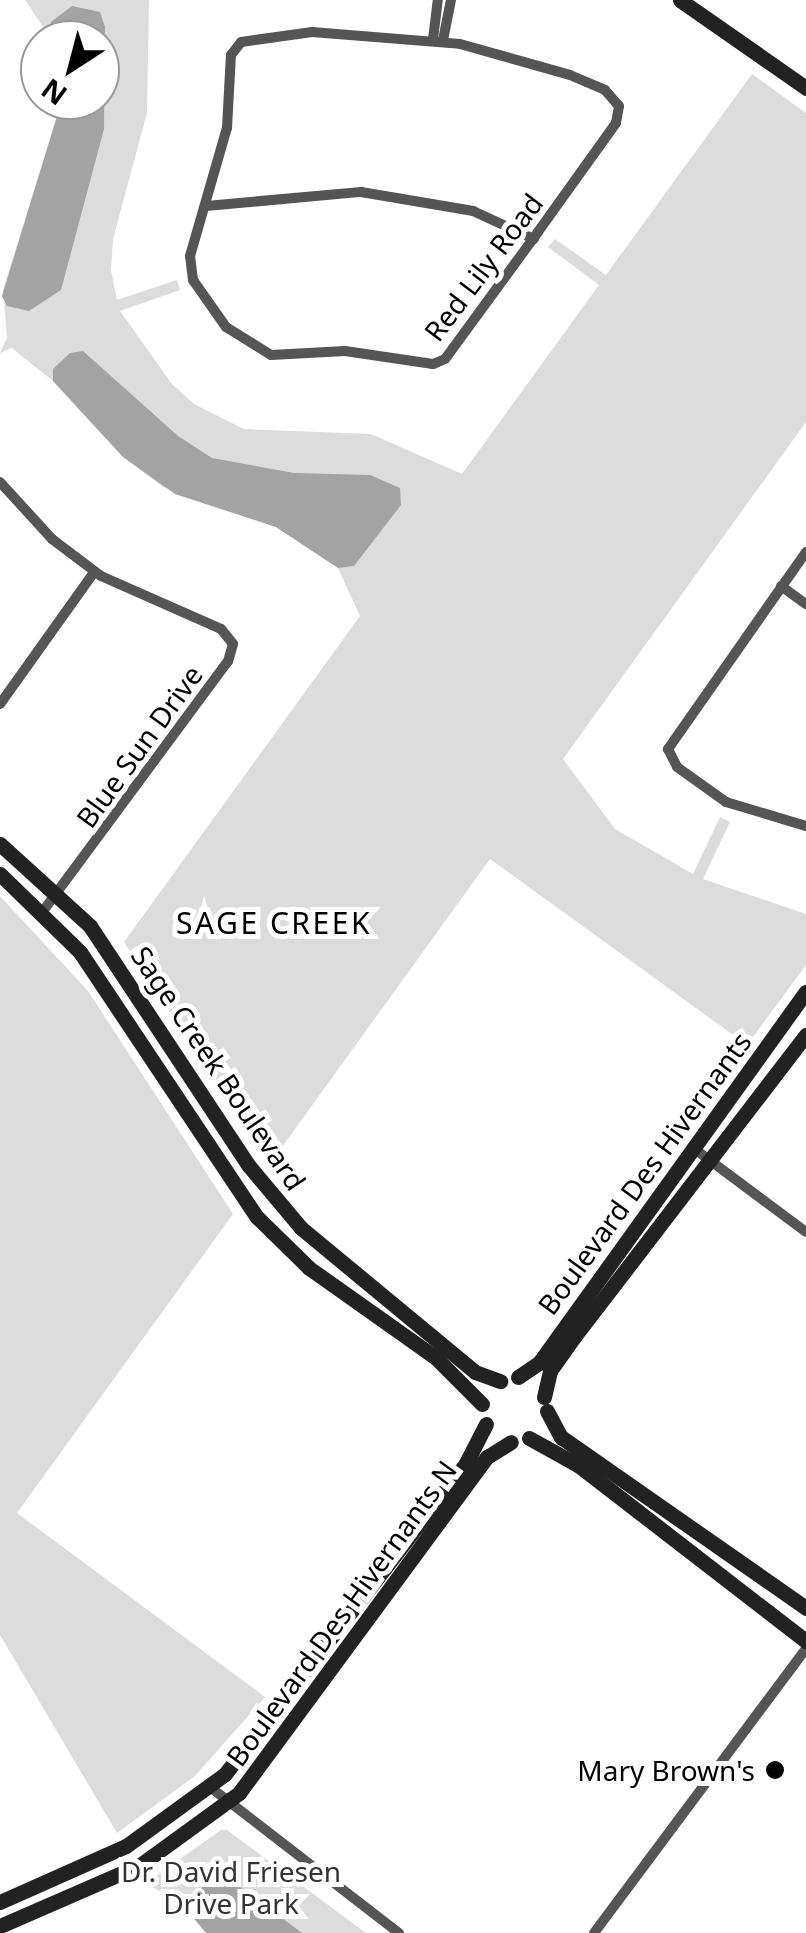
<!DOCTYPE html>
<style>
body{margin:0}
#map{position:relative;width:806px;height:1933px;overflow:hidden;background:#fff;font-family:"Noto Sans",sans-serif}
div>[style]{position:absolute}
.green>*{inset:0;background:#dcdcdc}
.water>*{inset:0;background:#a3a3a3}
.street>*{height:10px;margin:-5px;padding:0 5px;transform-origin:5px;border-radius:5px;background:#555}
.secondary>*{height:15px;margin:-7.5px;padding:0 7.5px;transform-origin:7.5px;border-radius:7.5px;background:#222}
.dots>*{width:28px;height:28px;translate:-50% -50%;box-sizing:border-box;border:5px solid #fff;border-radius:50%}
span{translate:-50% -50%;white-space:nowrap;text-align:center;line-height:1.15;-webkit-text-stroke:10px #fff;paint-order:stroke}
.street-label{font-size:28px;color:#000}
.poi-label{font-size:28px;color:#000}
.right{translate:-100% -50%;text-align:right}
.park-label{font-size:28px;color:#333}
.neighbourhood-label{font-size:30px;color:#000;letter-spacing:2.5px}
.north{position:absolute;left:20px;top:20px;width:100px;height:100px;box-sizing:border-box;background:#fff;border:2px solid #999;border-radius:50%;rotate:216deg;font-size:28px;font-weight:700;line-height:40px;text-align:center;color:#000}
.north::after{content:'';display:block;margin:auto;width:35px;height:45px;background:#000;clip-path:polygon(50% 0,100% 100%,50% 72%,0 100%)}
</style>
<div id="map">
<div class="green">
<div style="clip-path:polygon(25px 0,149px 0,147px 113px,113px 239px,111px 270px,117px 300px,177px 280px,180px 290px,120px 311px,172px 384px,194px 404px,244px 429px,371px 434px,462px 474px,599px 285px,548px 247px,555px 239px,606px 275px,752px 74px,806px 113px,806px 422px,563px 759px,615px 829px,693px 874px,720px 817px,730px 822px,703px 879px,806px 914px,806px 965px,747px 1045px,490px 859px,269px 1165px,124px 942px,360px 616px,338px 568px,276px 527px,163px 487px,123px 457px,53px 381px,12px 348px,0 353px,7px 338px,3px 290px,62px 100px,100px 100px,100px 40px,52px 40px)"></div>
<div style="clip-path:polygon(0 896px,88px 991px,233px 1214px,17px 1513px,265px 1697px,195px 1776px,117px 1833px,0 1635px)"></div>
<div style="clip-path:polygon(221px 1830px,227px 1830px,366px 1933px,211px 1933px,185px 1906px,146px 1883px)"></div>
</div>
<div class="water">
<div style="clip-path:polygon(72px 6px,100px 12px,105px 27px,104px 129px,61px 290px,29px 311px,7px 306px,2px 296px,62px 100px,100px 100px,100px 40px,50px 35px,51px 22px)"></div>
<div style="clip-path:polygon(83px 351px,178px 436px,212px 458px,294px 473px,370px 475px,400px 488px,401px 505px,354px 566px,338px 568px,276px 527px,175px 494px,123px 457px,53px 381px,53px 369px,70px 353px)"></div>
<div style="clip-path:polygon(222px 1879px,242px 1888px,302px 1933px,206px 1933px,191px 1915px,192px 1903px,202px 1887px)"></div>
</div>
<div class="street">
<div style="left:312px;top:32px;width:148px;rotate:4.6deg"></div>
<div style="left:460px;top:44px;width:114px;rotate:15.7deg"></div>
<div style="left:570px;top:75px;width:38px;rotate:23deg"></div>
<div style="left:605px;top:90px;width:21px;rotate:49deg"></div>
<div style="left:619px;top:106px;width:17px;rotate:100deg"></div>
<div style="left:616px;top:123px;width:134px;rotate:125.6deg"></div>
<div style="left:538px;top:232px;width:157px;rotate:126.2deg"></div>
<div style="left:445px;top:359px;width:13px;rotate:157deg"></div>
<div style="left:433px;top:364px;width:89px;rotate:-171.6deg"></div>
<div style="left:345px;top:351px;width:74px;rotate:176.9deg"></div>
<div style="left:271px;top:355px;width:53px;rotate:-148.1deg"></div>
<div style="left:226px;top:327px;width:57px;rotate:-125.1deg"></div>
<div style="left:193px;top:280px;width:24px;rotate:-97deg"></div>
<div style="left:190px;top:256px;width:133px;rotate:-73.9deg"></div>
<div style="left:227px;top:128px;width:73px;rotate:-86.9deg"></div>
<div style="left:231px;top:55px;width:16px;rotate:-52deg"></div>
<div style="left:241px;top:42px;width:72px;rotate:-8deg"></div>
<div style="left:433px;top:39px;width:39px;rotate:-83deg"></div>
<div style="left:443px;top:40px;width:41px;rotate:-78.7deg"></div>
<div style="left:206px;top:206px;width:156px;rotate:-5.2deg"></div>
<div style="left:361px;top:192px;width:114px;rotate:9.6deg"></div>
<div style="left:473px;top:211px;width:67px;rotate:24.7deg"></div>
<div style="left:0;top:482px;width:77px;rotate:47.6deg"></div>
<div style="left:52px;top:539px;width:61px;rotate:37.1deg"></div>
<div style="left:101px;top:576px;width:131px;rotate:23.8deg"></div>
<div style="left:221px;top:629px;width:19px;rotate:51deg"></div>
<div style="left:233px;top:644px;width:18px;rotate:106deg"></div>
<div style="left:228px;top:661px;width:310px;rotate:126.5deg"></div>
<div style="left:806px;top:552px;width:241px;rotate:125deg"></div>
<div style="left:668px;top:749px;width:20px;rotate:63deg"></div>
<div style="left:677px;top:767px;width:60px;rotate:35.5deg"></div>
<div style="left:726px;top:802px;width:84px;rotate:16.7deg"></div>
<div style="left:781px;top:586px;width:31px;rotate:36deg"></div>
<div style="left:0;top:704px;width:163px;rotate:-54.5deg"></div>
<div style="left:692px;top:1147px;width:142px;rotate:36.7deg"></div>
<div style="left:210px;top:1787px;width:239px;rotate:37.7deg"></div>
<div style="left:594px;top:1933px;width:354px;rotate:-53.3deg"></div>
</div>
<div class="secondary">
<div style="left:680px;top:0;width:154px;rotate:34.9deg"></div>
<div style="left:0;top:844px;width:122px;rotate:42.3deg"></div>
<div style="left:90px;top:926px;width:288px;rotate:56.5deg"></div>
<div style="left:249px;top:1166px;width:81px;rotate:50deg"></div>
<div style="left:301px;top:1228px;width:226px;rotate:39.6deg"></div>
<div style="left:475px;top:1372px;width:27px;rotate:20deg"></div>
<div style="left:0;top:874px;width:112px;rotate:44.3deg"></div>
<div style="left:80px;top:952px;width:319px;rotate:56.3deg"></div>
<div style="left:257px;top:1217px;width:73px;rotate:44.4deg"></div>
<div style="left:309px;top:1268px;width:156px;rotate:35.3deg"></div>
<div style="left:436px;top:1358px;width:65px;rotate:45deg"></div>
<div style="left:518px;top:1377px;width:25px;rotate:-34deg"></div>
<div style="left:539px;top:1363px;width:457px;rotate:-54.3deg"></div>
<div style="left:544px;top:1397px;width:27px;rotate:-77deg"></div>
<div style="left:550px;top:1371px;width:42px;rotate:-54.8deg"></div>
<div style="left:574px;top:1337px;width:381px;rotate:-52.5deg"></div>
<div style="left:547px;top:1411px;width:30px;rotate:62deg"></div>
<div style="left:561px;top:1437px;width:299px;rotate:34.9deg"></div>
<div style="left:529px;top:1438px;width:56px;rotate:28.9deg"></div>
<div style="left:578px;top:1465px;width:288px;rotate:37.7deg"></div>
<div style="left:0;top:1902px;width:138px;rotate:-24deg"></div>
<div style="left:126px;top:1846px;width:122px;rotate:-36deg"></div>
<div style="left:225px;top:1774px;width:391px;rotate:-52.2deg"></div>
<div style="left:465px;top:1465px;width:46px;rotate:-62.9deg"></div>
<div style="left:0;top:1926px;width:153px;rotate:-23.5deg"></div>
<div style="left:140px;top:1865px;width:122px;rotate:-36deg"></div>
<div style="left:239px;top:1793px;width:418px;rotate:-53.6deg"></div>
<div style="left:487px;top:1457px;width:28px;rotate:-32deg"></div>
</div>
<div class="dots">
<div style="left:775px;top:1770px;background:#000"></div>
</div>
<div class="street-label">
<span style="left:483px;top:267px;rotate:-53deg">Red Lily Road</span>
<span style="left:139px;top:746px;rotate:-54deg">Blue Sun Drive</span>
<span style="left:219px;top:1068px;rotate:56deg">Sage Creek Boulevard</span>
<span style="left:644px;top:1173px;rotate:-54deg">Boulevard Des Hivernants</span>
<span style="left:341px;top:1613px;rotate:-54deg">Boulevard Des Hivernants N</span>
</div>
<div class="poi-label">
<span class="right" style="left:755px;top:1770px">Mary Brown's</span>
</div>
<div class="park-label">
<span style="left:231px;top:1887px">Dr. David Friesen<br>Drive Park</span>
</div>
<div class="neighbourhood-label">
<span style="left:274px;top:923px">SAGE CREEK</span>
</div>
<div class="north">N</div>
</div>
